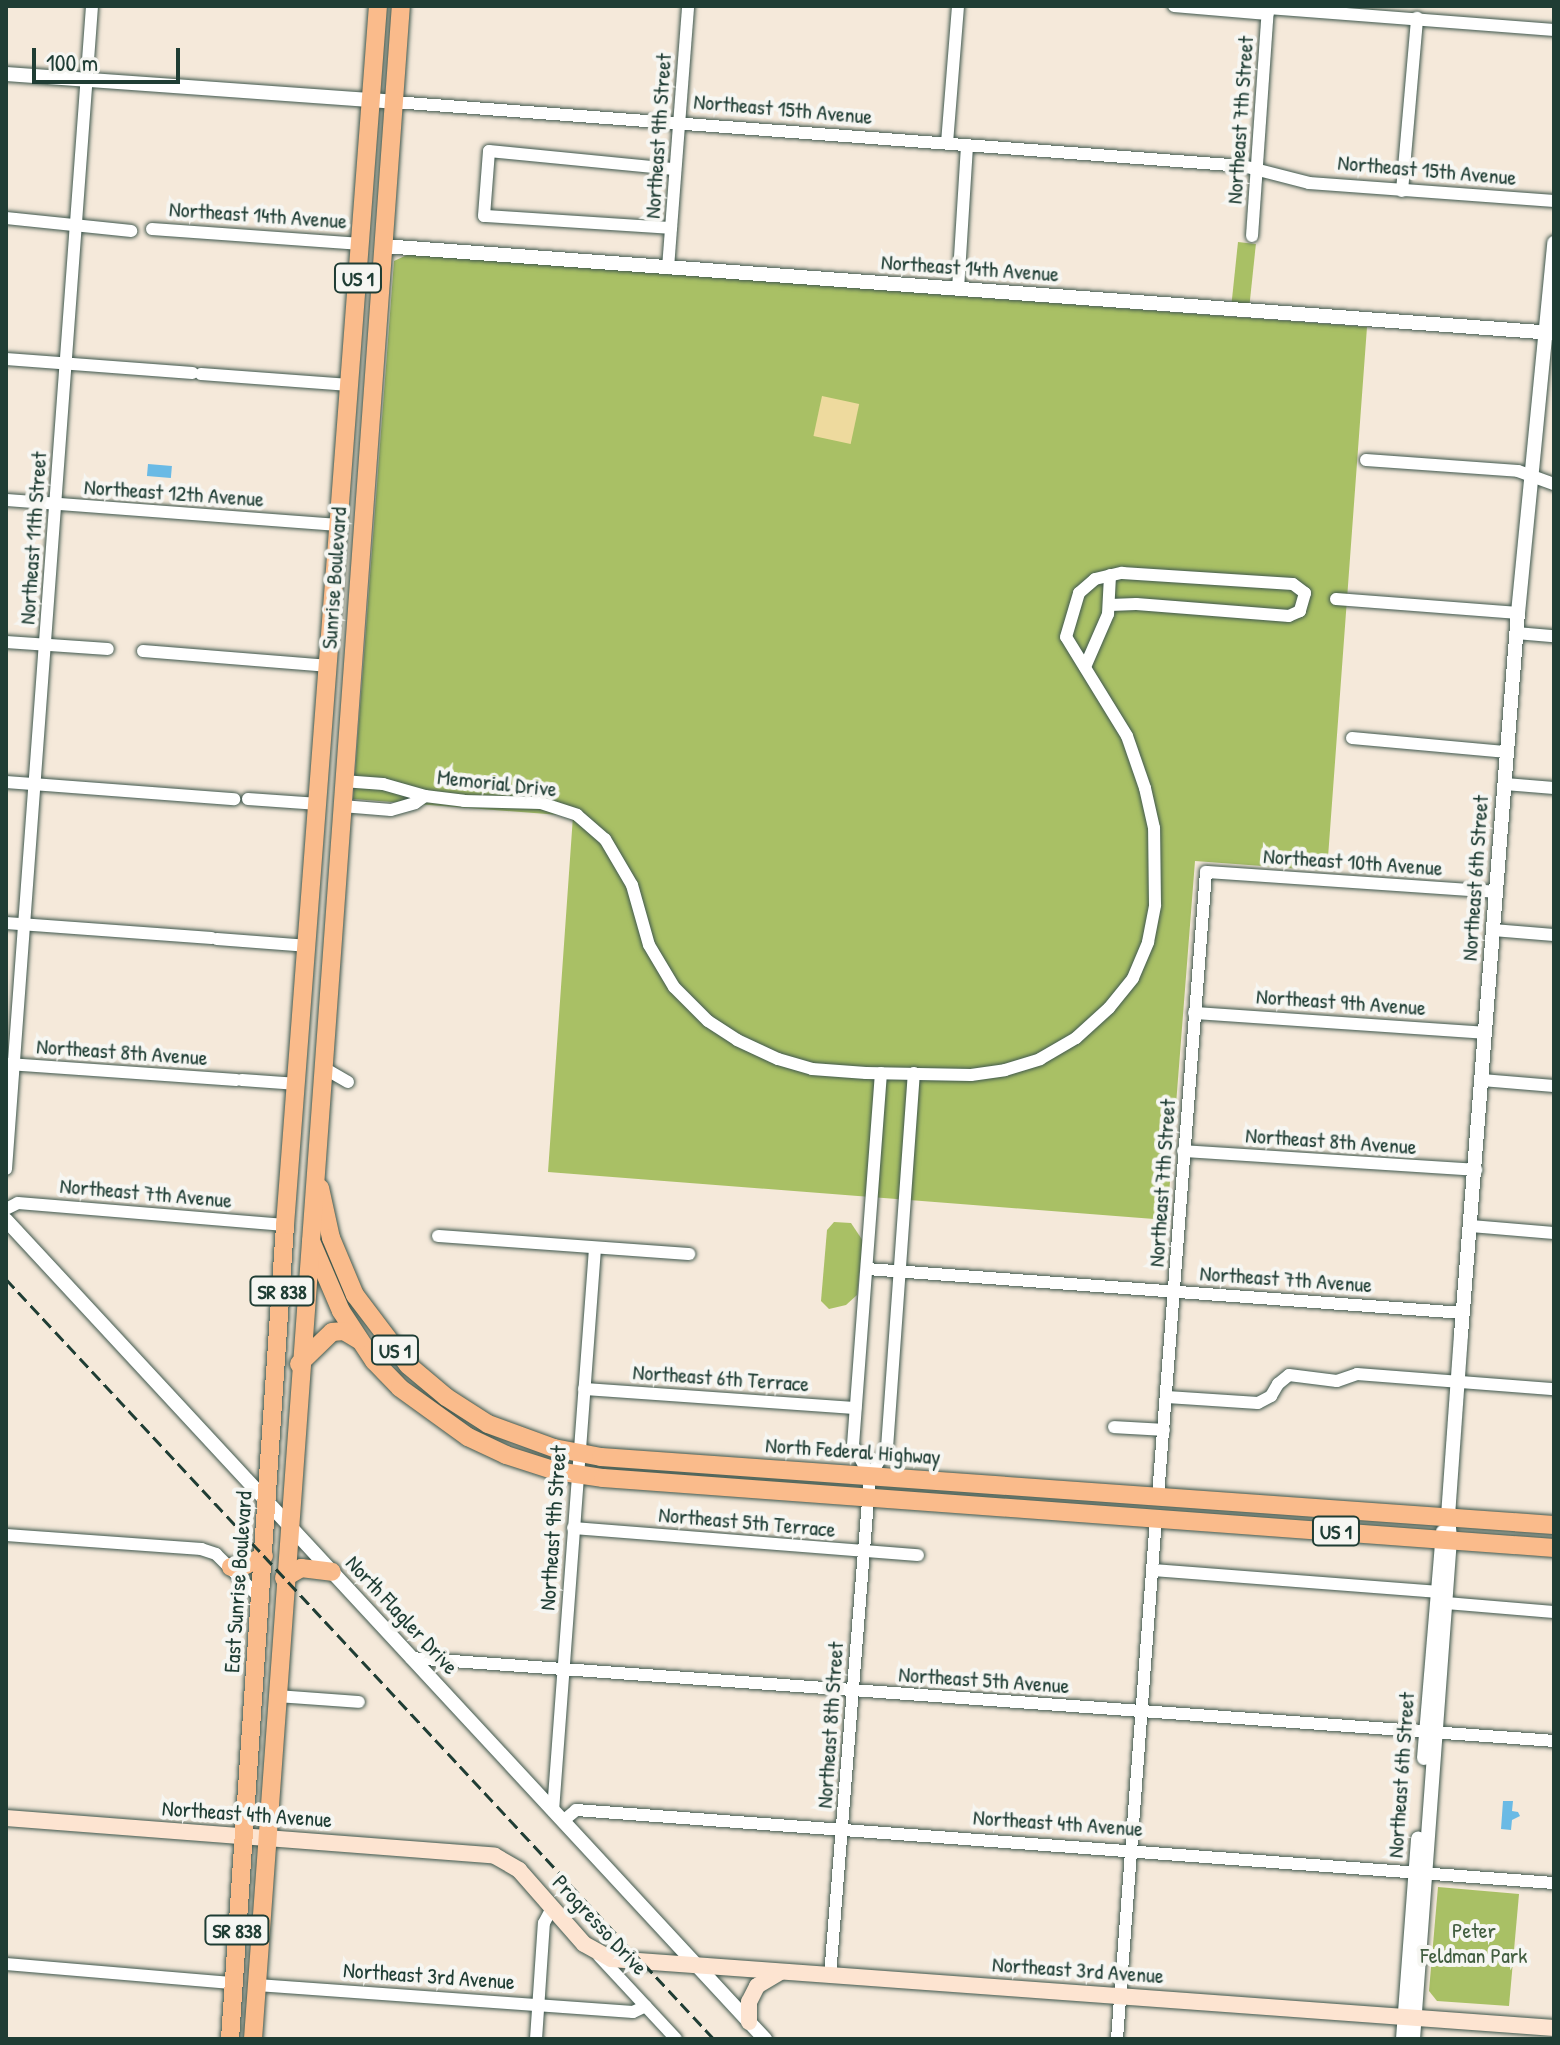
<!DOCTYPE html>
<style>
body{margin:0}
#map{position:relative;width:1560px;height:2045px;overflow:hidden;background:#f5e9da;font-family:"Patrick Hand",sans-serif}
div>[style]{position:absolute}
.green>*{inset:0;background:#a9c065;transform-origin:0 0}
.sand>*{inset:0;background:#eeda9e;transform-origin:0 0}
.water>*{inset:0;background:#6abae5;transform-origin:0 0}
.roads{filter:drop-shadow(0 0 2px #3f574d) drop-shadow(0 0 2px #3f574d)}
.minor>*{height:12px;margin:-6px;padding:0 6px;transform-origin:6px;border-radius:6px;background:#fff}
.tertiary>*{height:14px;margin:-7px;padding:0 7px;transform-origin:7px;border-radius:7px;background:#fff}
.secondary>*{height:16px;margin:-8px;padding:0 8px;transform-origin:8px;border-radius:8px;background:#fde4d1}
.primary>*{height:18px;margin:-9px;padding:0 9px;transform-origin:9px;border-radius:9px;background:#fabb8b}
.rail>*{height:3px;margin-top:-1.5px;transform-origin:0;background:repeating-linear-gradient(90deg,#1f3d34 0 12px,transparent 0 18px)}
span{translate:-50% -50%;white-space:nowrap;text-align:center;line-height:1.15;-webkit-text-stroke:8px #f6f6f2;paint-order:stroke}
.shield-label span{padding:2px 6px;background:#f6f6f2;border:2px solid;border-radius:6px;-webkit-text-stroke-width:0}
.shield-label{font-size:20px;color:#1f3d34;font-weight:700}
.street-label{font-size:22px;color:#1f3d34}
.park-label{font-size:22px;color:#425e40}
.frame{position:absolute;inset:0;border:8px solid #1f3d34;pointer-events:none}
.scale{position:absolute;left:32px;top:48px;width:148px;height:36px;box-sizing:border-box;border:4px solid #1f3d34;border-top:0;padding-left:10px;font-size:24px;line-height:28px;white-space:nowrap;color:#1f3d34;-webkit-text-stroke:6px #f6f6f2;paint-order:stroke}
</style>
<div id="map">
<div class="green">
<div style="left:1238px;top:242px;width:18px;height:62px;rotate:6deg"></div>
<div style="clip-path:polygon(409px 254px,1367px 327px,1327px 871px,1195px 861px,1167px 1220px,548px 1172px,573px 816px,353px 799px,394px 261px)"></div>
<div style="clip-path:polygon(834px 1222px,851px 1223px,863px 1241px,857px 1295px,846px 1305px,829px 1309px,821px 1301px,827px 1230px)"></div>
<div style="clip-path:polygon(1438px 1887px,1519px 1894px,1509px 2006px,1437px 2001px,1429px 1991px)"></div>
</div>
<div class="sand">
<div style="left:822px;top:396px;width:38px;height:41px;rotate:12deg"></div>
</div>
<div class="water">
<div style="left:148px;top:464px;width:24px;height:12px;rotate:5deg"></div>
<div style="clip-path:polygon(1503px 1801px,1513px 1801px,1512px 1811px,1518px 1812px,1520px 1816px,1512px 1820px,1511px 1830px,1501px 1829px)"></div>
</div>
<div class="roads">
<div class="minor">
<div style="left:1174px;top:6px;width:94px;rotate:4.9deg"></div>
<div style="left:1268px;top:8px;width:287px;rotate:4.4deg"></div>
<div style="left:394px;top:102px;width:851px;rotate:4.31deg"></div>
<div style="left:1243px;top:166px;width:68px;rotate:14.4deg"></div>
<div style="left:1309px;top:183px;width:246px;rotate:4.2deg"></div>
<div style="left:947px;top:143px;width:137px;rotate:-85.4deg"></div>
<div style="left:1402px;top:191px;width:174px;rotate:-85deg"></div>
<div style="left:6px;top:218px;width:126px;rotate:5.9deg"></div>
<div style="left:671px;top:228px;width:187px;rotate:-176.3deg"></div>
<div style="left:484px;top:216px;width:65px;rotate:-85.6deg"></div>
<div style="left:489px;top:151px;width:186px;rotate:5.6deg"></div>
<div style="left:152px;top:229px;width:210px;rotate:4.1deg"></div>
<div style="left:1252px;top:236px;width:231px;rotate:-86deg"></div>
<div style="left:668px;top:268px;width:263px;rotate:-85.6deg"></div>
<div style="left:958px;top:289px;width:144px;rotate:-86.4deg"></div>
<div style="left:6px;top:359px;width:187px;rotate:4.3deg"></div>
<div style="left:201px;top:374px;width:149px;rotate:4.2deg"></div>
<div style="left:1366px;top:460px;width:152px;rotate:4.1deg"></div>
<div style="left:1518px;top:471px;width:38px;rotate:20deg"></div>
<div style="left:6px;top:500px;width:334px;rotate:4.3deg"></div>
<div style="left:1336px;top:599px;width:183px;rotate:4.4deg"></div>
<div style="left:1516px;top:633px;width:38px;rotate:5deg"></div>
<div style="left:6px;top:642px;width:102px;rotate:3.9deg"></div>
<div style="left:143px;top:651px;width:187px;rotate:4.6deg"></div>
<div style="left:1085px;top:667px;width:58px;rotate:-66.5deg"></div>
<div style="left:1108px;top:614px;width:39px;rotate:-87deg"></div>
<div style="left:1352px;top:738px;width:156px;rotate:5.2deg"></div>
<div style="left:343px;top:781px;width:40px;rotate:4.3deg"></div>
<div style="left:383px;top:784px;width:44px;rotate:15.9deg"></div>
<div style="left:425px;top:796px;width:39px;rotate:7deg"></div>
<div style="left:464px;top:801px;width:77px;rotate:1.5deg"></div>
<div style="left:541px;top:803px;width:38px;rotate:18deg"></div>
<div style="left:577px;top:815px;width:37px;rotate:41deg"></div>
<div style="left:605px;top:839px;width:53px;rotate:59.6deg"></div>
<div style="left:632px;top:885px;width:62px;rotate:74.2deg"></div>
<div style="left:649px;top:945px;width:49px;rotate:59.2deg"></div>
<div style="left:674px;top:987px;width:48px;rotate:45deg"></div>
<div style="left:708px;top:1021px;width:35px;rotate:33deg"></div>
<div style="left:737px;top:1040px;width:45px;rotate:24.9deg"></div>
<div style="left:778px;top:1059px;width:35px;rotate:16deg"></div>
<div style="left:812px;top:1069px;width:54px;rotate:4.2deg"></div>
<div style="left:866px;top:1073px;width:105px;rotate:1.1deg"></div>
<div style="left:971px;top:1075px;width:34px;rotate:-8deg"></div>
<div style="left:1005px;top:1070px;width:37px;rotate:-17deg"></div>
<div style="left:1040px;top:1059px;width:42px;rotate:-30.3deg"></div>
<div style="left:1076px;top:1038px;width:45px;rotate:-42.3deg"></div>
<div style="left:1109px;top:1008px;width:38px;rotate:-51deg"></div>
<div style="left:1133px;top:978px;width:39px;rotate:-67deg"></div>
<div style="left:1148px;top:942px;width:38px;rotate:-79deg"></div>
<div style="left:1155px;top:905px;width:77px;rotate:-90.7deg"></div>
<div style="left:1154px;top:828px;width:41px;rotate:-102.7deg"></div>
<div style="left:1145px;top:788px;width:55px;rotate:-109.1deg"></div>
<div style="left:1127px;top:736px;width:116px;rotate:-121.6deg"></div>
<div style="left:1066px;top:637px;width:46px;rotate:-73.5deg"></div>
<div style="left:1079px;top:593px;width:21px;rotate:-41deg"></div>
<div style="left:1095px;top:579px;width:28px;rotate:-13deg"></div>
<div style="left:1122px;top:573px;width:171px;rotate:3.7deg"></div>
<div style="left:1293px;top:584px;width:15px;rotate:37deg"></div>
<div style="left:1305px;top:593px;width:19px;rotate:106deg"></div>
<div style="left:1300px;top:611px;width:12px;rotate:156deg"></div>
<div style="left:1289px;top:616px;width:153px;rotate:-175.5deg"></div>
<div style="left:1136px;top:604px;width:26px;rotate:178deg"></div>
<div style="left:6px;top:782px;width:229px;rotate:4.3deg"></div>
<div style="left:1505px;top:784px;width:49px;rotate:4.7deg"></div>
<div style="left:248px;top:799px;width:71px;rotate:4deg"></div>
<div style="left:342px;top:806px;width:49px;rotate:4.7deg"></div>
<div style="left:391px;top:810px;width:25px;rotate:-16deg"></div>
<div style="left:415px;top:803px;width:12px;rotate:-35deg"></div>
<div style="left:6px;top:923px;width:206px;rotate:4.2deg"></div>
<div style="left:1493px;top:930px;width:61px;rotate:4.7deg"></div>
<div style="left:217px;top:939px;width:92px;rotate:4.4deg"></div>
<div style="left:1194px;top:1013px;width:292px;rotate:3.9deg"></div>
<div style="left:8px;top:1064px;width:229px;rotate:4deg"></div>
<div style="left:322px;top:1067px;width:30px;rotate:30deg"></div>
<div style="left:242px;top:1080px;width:56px;rotate:4.1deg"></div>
<div style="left:1482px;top:1080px;width:72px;rotate:4.8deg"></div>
<div style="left:1183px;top:1151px;width:294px;rotate:3.7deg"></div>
<div style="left:6px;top:1169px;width:1166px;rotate:-85.77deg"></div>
<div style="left:6px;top:1209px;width:13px;rotate:-27deg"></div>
<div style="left:18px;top:1203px;width:268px;rotate:4.7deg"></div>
<div style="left:1471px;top:1226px;width:83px;rotate:4.8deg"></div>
<div style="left:438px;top:1236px;width:252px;rotate:4.1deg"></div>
<div style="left:867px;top:1269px;width:598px;rotate:4.22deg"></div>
<div style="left:584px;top:1389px;width:272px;rotate:4deg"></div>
<div style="left:1167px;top:1397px;width:91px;rotate:3.8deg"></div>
<div style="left:1258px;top:1403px;width:15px;rotate:-28deg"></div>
<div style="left:1271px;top:1396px;width:14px;rotate:-60deg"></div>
<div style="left:1278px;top:1384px;width:14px;rotate:-39deg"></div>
<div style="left:1289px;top:1375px;width:48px;rotate:7.1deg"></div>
<div style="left:1337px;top:1381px;width:21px;rotate:-19deg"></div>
<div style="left:1357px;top:1374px;width:198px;rotate:4.4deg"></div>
<div style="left:1114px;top:1427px;width:50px;rotate:3.4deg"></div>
<div style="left:870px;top:1476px;width:35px;rotate:-119deg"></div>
<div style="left:853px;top:1445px;width:373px;rotate:-85.7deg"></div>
<div style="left:1158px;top:1496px;width:626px;rotate:-85.6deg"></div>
<div style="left:1206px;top:872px;width:291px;rotate:3.9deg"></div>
<div style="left:573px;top:1528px;width:346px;rotate:4.5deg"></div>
<div style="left:6px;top:1535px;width:196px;rotate:4.1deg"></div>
<div style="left:201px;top:1549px;width:16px;rotate:18deg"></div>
<div style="left:216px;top:1554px;width:62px;rotate:45deg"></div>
<div style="left:1153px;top:1570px;width:284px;rotate:4.4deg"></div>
<div style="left:1446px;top:1603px;width:108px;rotate:4.8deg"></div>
<div style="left:411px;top:1658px;width:1146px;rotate:4.15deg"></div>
<div style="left:276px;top:1696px;width:83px;rotate:4.1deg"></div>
<div style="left:553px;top:1811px;width:564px;rotate:-85.73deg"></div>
<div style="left:563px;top:1821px;width:17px;rotate:-40deg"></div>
<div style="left:576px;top:1810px;width:981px;rotate:4.27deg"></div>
<div style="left:599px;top:1956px;width:113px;rotate:47.1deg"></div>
<div style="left:6px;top:1964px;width:229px;rotate:4.8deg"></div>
<div style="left:830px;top:1976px;width:502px;rotate:-85.43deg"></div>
<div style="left:870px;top:1476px;width:33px;rotate:-59deg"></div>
<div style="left:887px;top:1448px;width:376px;rotate:-85.9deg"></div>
<div style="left:257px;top:1985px;width:377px;rotate:4.1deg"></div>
<div style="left:633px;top:2012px;width:14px;rotate:-25deg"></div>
<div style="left:536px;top:2039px;width:116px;rotate:-86.1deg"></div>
<div style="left:544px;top:1923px;width:17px;rotate:-62deg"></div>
<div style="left:1117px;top:2039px;width:522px;rotate:-85.72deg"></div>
</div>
<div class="tertiary">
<div style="left:6px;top:74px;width:389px;rotate:4.1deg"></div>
<div style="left:383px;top:246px;width:1174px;rotate:4.25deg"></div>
<div style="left:6px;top:1220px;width:1117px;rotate:47.18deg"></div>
<div style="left:1424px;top:1758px;width:227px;rotate:-85.2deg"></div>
<div style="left:1403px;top:2039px;width:201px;rotate:-85.7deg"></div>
<div style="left:1413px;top:2039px;width:501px;rotate:-85.77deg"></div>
<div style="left:1450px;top:1539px;width:23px;rotate:-95deg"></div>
<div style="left:1448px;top:1516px;width:181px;rotate:-85.9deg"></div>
<div style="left:1461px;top:1335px;width:724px;rotate:-85.49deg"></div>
<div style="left:1518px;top:613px;width:372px;rotate:-84.4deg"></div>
</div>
<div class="secondary">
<div style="left:6px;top:1818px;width:490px;rotate:4.4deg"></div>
<div style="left:495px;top:1856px;width:28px;rotate:30deg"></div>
<div style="left:519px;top:1870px;width:98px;rotate:48.7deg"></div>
<div style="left:584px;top:1944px;width:31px;rotate:29deg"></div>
<div style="left:611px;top:1959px;width:946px;rotate:4.18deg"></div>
<div style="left:749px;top:2022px;width:20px;rotate:-90deg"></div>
<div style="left:749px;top:2002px;width:18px;rotate:-63deg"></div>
<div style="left:757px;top:1986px;width:27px;rotate:-31deg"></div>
</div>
<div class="primary">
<div style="left:320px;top:1188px;width:51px;rotate:77.6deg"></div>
<div style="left:331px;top:1238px;width:62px;rotate:67.2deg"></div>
<div style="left:355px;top:1295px;width:88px;rotate:52.9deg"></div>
<div style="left:408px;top:1365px;width:50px;rotate:40.1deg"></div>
<div style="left:446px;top:1397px;width:50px;rotate:32.7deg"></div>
<div style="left:488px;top:1424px;width:70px;rotate:20deg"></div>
<div style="left:554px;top:1448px;width:48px;rotate:10.8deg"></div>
<div style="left:601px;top:1457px;width:955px;rotate:4.08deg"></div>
<div style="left:311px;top:1241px;width:76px;rotate:66.8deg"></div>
<div style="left:341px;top:1311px;width:60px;rotate:56.6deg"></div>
<div style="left:374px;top:1361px;width:37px;rotate:46deg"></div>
<div style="left:400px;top:1388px;width:84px;rotate:35.8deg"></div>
<div style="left:468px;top:1437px;width:42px;rotate:25.3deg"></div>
<div style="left:506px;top:1455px;width:52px;rotate:17.7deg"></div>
<div style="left:556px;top:1471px;width:48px;rotate:8.5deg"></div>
<div style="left:603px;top:1478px;width:954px;rotate:4.21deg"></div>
<div style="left:299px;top:1364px;width:46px;rotate:-44.1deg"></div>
<div style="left:332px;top:1332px;width:12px;rotate:-5deg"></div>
<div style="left:344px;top:1331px;width:17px;rotate:31deg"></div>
<div style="left:231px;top:1567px;width:15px;rotate:-8deg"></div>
<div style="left:246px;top:1565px;width:20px;rotate:-27deg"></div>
<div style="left:284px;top:1578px;width:20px;rotate:-30deg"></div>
<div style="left:301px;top:1568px;width:31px;rotate:7deg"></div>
<div style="left:230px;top:2039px;width:816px;rotate:-86.13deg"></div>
<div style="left:285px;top:1225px;width:1223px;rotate:-85.64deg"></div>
<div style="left:253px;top:2039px;width:2038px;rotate:-85.84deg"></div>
</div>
</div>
<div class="rail">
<div style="left:6px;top:1279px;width:1039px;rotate:47.03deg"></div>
</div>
<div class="shield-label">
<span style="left:358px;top:278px">US 1</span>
<span style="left:282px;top:1291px">SR 838</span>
<span style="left:395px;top:1350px">US 1</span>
<span style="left:1336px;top:1531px">US 1</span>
<span style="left:237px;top:1930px">SR 838</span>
</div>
<div class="street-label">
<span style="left:783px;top:109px;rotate:5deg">Northeast 15th Avenue</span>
<span style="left:1240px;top:120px;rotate:-86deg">Northeast 7th Street</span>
<span style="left:658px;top:136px;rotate:-86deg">Northeast 9th Street</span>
<span style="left:1427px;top:170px;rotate:5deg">Northeast 15th Avenue</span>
<span style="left:258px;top:215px;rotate:4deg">Northeast 14th Avenue</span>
<span style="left:970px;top:268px;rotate:4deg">Northeast 14th Avenue</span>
<span style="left:174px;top:493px;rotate:4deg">Northeast 12th Avenue</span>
<span style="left:33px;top:538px;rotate:-86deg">Northeast 11th Street</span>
<span style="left:334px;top:578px;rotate:-86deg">Sunrise Boulevard</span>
<span style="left:497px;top:783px;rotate:6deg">Memorial Drive</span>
<span style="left:1353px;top:862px;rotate:4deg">Northeast 10th Avenue</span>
<span style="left:1475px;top:878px;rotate:-86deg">Northeast 6th Street</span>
<span style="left:1341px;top:1002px;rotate:4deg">Northeast 9th Avenue</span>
<span style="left:122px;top:1052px;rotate:4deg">Northeast 8th Avenue</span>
<span style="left:1331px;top:1141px;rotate:4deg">Northeast 8th Avenue</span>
<span style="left:1162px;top:1183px;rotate:-86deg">Northeast 7th Street</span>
<span style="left:146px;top:1193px;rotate:5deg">Northeast 7th Avenue</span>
<span style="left:1286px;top:1279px;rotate:4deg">Northeast 7th Avenue</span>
<span style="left:721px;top:1378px;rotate:4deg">Northeast 6th Terrace</span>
<span style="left:853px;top:1451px;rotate:4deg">North Federal Highway</span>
<span style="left:747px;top:1522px;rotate:5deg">Northeast 5th Terrace</span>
<span style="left:553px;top:1528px;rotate:-86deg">Northeast 9th Street</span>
<span style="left:238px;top:1582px;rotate:-86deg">East Sunrise Boulevard</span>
<span style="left:402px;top:1615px;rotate:47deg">North Flagler Drive</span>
<span style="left:984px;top:1680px;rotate:4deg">Northeast 5th Avenue</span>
<span style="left:830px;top:1725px;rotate:-86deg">Northeast 8th Street</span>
<span style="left:1401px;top:1775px;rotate:-86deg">Northeast 6th Street</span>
<span style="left:247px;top:1814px;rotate:4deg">Northeast 4th Avenue</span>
<span style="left:1058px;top:1823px;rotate:4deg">Northeast 4th Avenue</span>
<span style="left:600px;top:1925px;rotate:47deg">Progresso Drive</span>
<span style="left:1078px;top:1970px;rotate:4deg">Northeast 3rd Avenue</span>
<span style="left:429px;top:1976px;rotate:4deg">Northeast 3rd Avenue</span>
</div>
<div class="park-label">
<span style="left:1474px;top:1943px">Peter<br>Feldman Park</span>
</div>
<div class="frame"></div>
<div class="scale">100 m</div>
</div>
